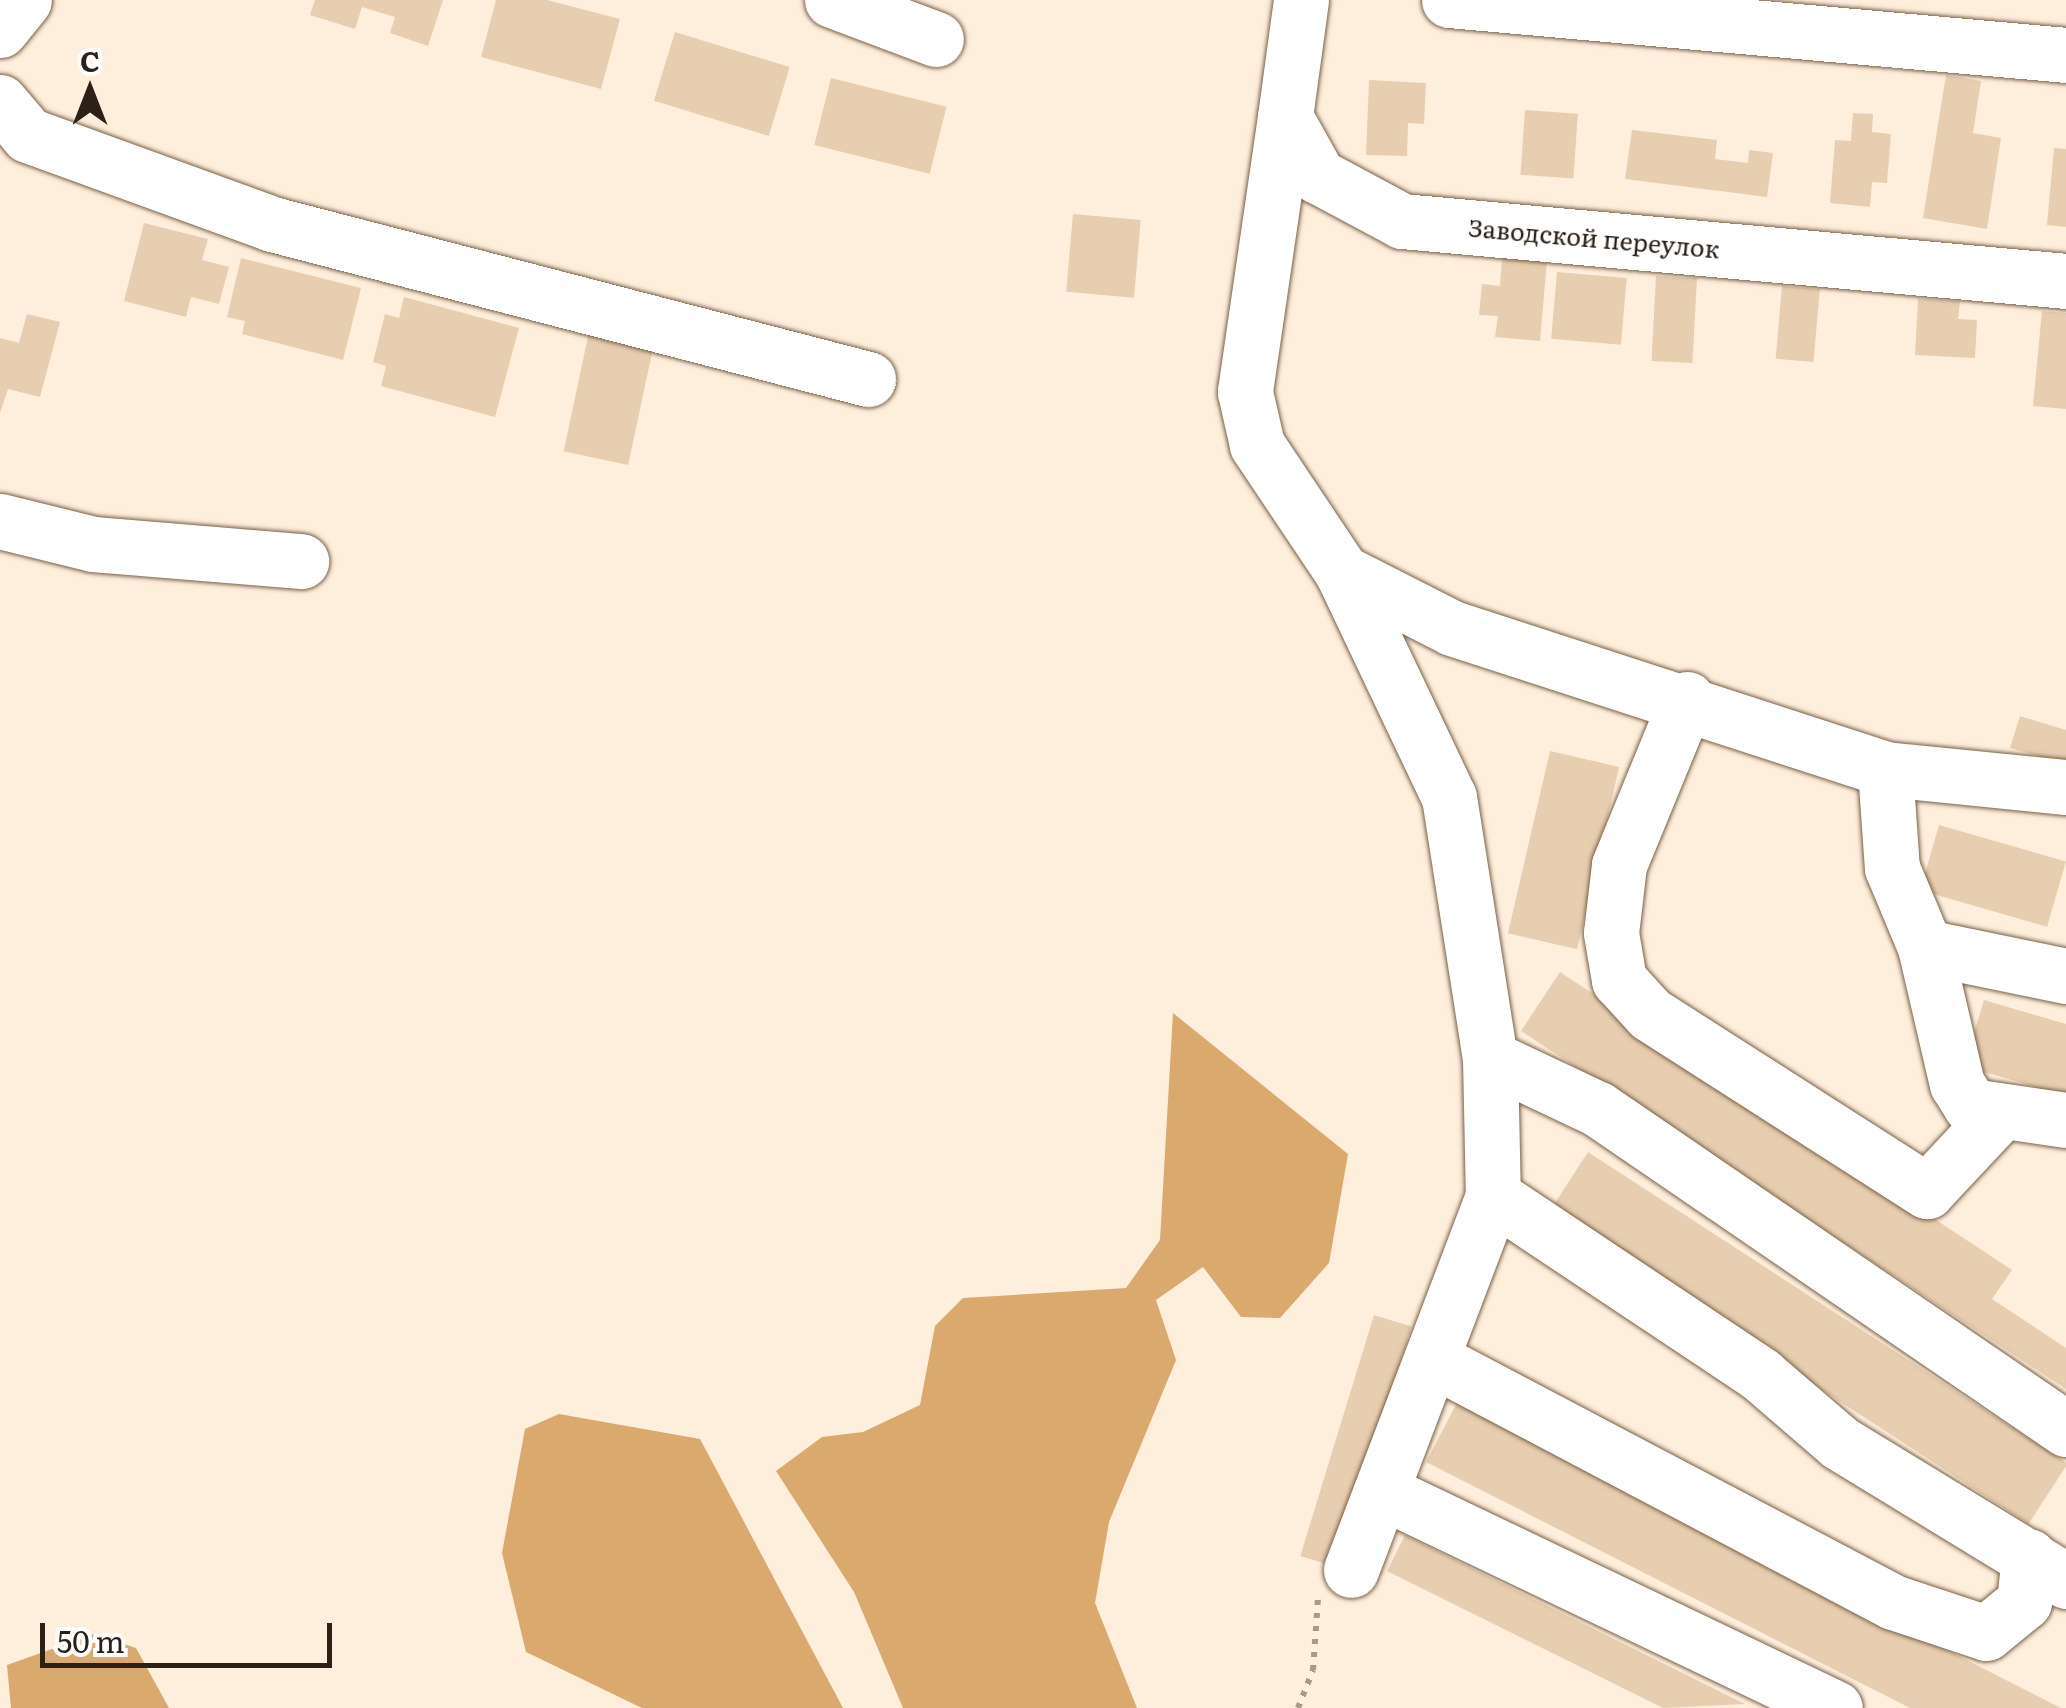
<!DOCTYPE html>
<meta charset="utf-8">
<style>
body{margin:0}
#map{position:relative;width:2066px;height:1708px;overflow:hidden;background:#feeedc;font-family:Literata,serif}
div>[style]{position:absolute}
.water>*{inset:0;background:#d9a96d}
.building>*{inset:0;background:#e8ceb0;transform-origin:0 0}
.path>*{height:6px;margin-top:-3px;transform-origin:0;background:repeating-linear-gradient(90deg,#a79a8b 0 5px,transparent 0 13px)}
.roads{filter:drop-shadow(0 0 2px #786146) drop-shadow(0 0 2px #786146)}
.minor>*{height:55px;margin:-27.5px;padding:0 27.5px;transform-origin:27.5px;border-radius:27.5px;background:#fff}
span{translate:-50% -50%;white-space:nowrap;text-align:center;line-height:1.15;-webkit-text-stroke:8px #fff;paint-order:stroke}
.street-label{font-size:25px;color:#2b2116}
.north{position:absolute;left:40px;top:40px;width:100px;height:100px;-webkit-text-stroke:8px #fff;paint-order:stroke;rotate:0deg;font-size:28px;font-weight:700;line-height:40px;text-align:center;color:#2b2116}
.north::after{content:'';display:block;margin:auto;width:35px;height:45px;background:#2b2116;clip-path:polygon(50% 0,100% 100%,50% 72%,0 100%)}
.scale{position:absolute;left:40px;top:1623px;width:292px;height:45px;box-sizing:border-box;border:5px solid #2b2116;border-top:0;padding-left:12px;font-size:30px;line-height:35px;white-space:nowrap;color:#2b2116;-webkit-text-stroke:8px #fff;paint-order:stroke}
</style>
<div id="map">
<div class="water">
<div style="clip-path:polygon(1173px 1013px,1348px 1154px,1329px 1263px,1280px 1318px,1241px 1317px,1203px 1267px,1156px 1300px,1176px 1360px,1109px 1522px,1095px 1603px,1137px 1708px,903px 1708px,854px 1592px,776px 1471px,822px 1437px,863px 1432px,920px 1405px,935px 1326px,963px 1298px,1126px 1288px,1160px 1240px)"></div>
<div style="clip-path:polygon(559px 1414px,700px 1439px,843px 1708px,642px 1708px,526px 1652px,502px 1553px,525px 1429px)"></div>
<div style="clip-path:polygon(94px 1634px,136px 1648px,169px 1708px,11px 1708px,7px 1665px)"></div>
</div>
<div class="building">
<div style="clip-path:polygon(315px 0,443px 0,428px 46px,390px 33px,395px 17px,362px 7px,355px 29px,310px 15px)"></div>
<div style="clip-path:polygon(496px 0,547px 0,620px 19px,601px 89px,481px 57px)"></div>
<div style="left:675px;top:32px;width:120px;height:72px;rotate:17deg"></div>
<div style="clip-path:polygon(1946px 75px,1981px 81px,1973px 133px,2001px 138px,1987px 229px,1923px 218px)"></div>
<div style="left:831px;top:78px;width:119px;height:69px;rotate:14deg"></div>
<div style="clip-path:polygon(1369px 80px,1426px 83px,1424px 124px,1408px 123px,1407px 156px,1366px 155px)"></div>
<div style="left:1525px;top:110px;width:53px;height:65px;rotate:4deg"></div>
<div style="clip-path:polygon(1853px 113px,1873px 114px,1872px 132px,1891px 134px,1887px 183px,1872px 182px,1870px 207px,1830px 203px,1835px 140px,1851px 141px)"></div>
<div style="clip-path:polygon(1632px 130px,1717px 140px,1715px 159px,1748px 163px,1749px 150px,1773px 153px,1767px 197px,1625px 179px)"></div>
<div style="clip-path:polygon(2054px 148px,2066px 149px,2066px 227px,2047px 225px)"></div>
<div style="left:1073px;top:214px;width:68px;height:78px;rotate:5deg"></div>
<div style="clip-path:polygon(144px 223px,208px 239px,202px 260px,229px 267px,219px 304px,191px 297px,186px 317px,124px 301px)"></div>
<div style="clip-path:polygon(1502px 257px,1547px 261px,1540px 341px,1495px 337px,1498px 316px,1479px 315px,1482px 284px,1500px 286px)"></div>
<div style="clip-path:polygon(241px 258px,361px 288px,343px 360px,242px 334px,245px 321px,227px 317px)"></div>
<div style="left:1557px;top:272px;width:70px;height:67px;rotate:5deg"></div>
<div style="left:1656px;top:276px;width:41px;height:85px;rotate:3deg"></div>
<div style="left:1782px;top:286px;width:38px;height:73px;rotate:5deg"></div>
<div style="clip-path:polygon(404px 297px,519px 328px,495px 417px,381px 386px,386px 366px,373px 362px,385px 314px,399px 318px)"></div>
<div style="clip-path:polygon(1918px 299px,1960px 301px,1958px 319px,1977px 320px,1975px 358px,1915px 355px)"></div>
<div style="clip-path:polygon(2042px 311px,2066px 313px,2066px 409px,2033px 406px)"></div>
<div style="clip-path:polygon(27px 314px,60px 322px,40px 397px,8px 389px,0 413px,0 338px,19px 343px)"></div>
<div style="left:589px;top:332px;width:66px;height:122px;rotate:12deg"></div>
<div style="clip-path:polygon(2020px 716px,2066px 730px,2066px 764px,2010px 748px)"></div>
<div style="left:1550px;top:751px;width:71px;height:187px;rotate:13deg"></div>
<div style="left:1939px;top:825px;width:132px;height:68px;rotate:16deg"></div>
<div style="clip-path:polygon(1560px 972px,2012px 1270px,1992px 1299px,2066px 1348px,2066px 1389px,1521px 1031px)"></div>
<div style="clip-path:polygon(1984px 1000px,2066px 1024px,2066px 1096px,1964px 1066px)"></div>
<div style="left:1588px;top:1152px;width:572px;height:72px;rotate:33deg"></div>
<div style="left:1374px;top:1315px;width:39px;height:252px;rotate:17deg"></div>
<div style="clip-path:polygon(1458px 1401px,2061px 1708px,1910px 1708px,1426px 1462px)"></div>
<div style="clip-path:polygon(1405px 1535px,1745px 1704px,1663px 1708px,1387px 1571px)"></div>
</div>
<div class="path">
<div style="left:1298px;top:1708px;width:41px;rotate:-68.5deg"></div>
<div style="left:1313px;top:1670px;width:71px;rotate:-86deg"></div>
</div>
<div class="roads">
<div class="minor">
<div style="left:832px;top:0;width:111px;rotate:20.6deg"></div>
<div style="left:1301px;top:0;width:118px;rotate:97.8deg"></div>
<div style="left:1285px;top:117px;width:68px;rotate:60.8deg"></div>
<div style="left:1318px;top:176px;width:95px;rotate:28.2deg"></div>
<div style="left:1402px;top:221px;width:667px;rotate:5.16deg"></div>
<div style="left:1449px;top:0;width:619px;rotate:5.09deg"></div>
<div style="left:0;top:30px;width:38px;rotate:-51deg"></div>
<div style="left:0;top:102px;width:43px;rotate:49.7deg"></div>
<div style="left:28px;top:135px;width:260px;rotate:20deg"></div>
<div style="left:272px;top:224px;width:616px;rotate:14.58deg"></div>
<div style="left:1285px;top:117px;width:278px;rotate:98.3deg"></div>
<div style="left:1245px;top:392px;width:54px;rotate:77.2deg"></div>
<div style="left:1257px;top:445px;width:153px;rotate:56.2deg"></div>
<div style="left:1342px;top:572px;width:249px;rotate:64.6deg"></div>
<div style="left:1449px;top:797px;width:264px;rotate:81.1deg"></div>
<div style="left:1490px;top:1058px;width:138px;rotate:88.8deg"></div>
<div style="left:1493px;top:1196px;width:400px;rotate:110.8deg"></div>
<div style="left:0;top:521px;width:96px;rotate:13.9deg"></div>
<div style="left:93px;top:544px;width:209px;rotate:4.7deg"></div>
<div style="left:1342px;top:572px;width:123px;rotate:27deg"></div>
<div style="left:1452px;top:628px;width:455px;rotate:18deg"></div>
<div style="left:1885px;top:769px;width:182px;rotate:5.7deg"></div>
<div style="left:1687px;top:699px;width:179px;rotate:112.3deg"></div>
<div style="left:1619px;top:865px;width:68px;rotate:96.7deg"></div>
<div style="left:1611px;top:933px;width:48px;rotate:80.3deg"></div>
<div style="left:1619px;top:980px;width:46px;rotate:47.6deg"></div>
<div style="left:1650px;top:1014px;width:329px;rotate:32.6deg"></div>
<div style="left:1927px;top:1191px;width:108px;rotate:-46.9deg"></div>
<div style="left:1885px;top:769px;width:99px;rotate:86deg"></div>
<div style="left:1892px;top:868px;width:86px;rotate:67.3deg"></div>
<div style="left:1925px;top:947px;width:141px;rotate:76.9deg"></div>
<div style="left:1957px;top:1084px;width:26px;rotate:58deg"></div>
<div style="left:1971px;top:1106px;width:96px;rotate:8.4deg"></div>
<div style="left:1925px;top:947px;width:144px;rotate:11.6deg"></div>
<div style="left:1490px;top:1058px;width:119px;rotate:25.3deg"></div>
<div style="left:1598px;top:1109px;width:567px;rotate:34.36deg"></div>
<div style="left:1493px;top:1196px;width:322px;rotate:33.7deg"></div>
<div style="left:1761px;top:1375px;width:104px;rotate:40.7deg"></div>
<div style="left:1840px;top:1443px;width:265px;rotate:31.4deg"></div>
<div style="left:1432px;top:1359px;width:521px;rotate:27.79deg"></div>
<div style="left:1893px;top:1602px;width:98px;rotate:18.4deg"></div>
<div style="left:1986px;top:1633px;width:49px;rotate:-39.2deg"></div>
<div style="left:2024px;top:1602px;width:46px;rotate:-83.8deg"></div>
<div style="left:1381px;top:1491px;width:503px;rotate:25.55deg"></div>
</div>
</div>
<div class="street-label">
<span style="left:1594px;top:238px;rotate:5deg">Заводской переулок</span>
</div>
<div class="north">С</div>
<div class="scale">50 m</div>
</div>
